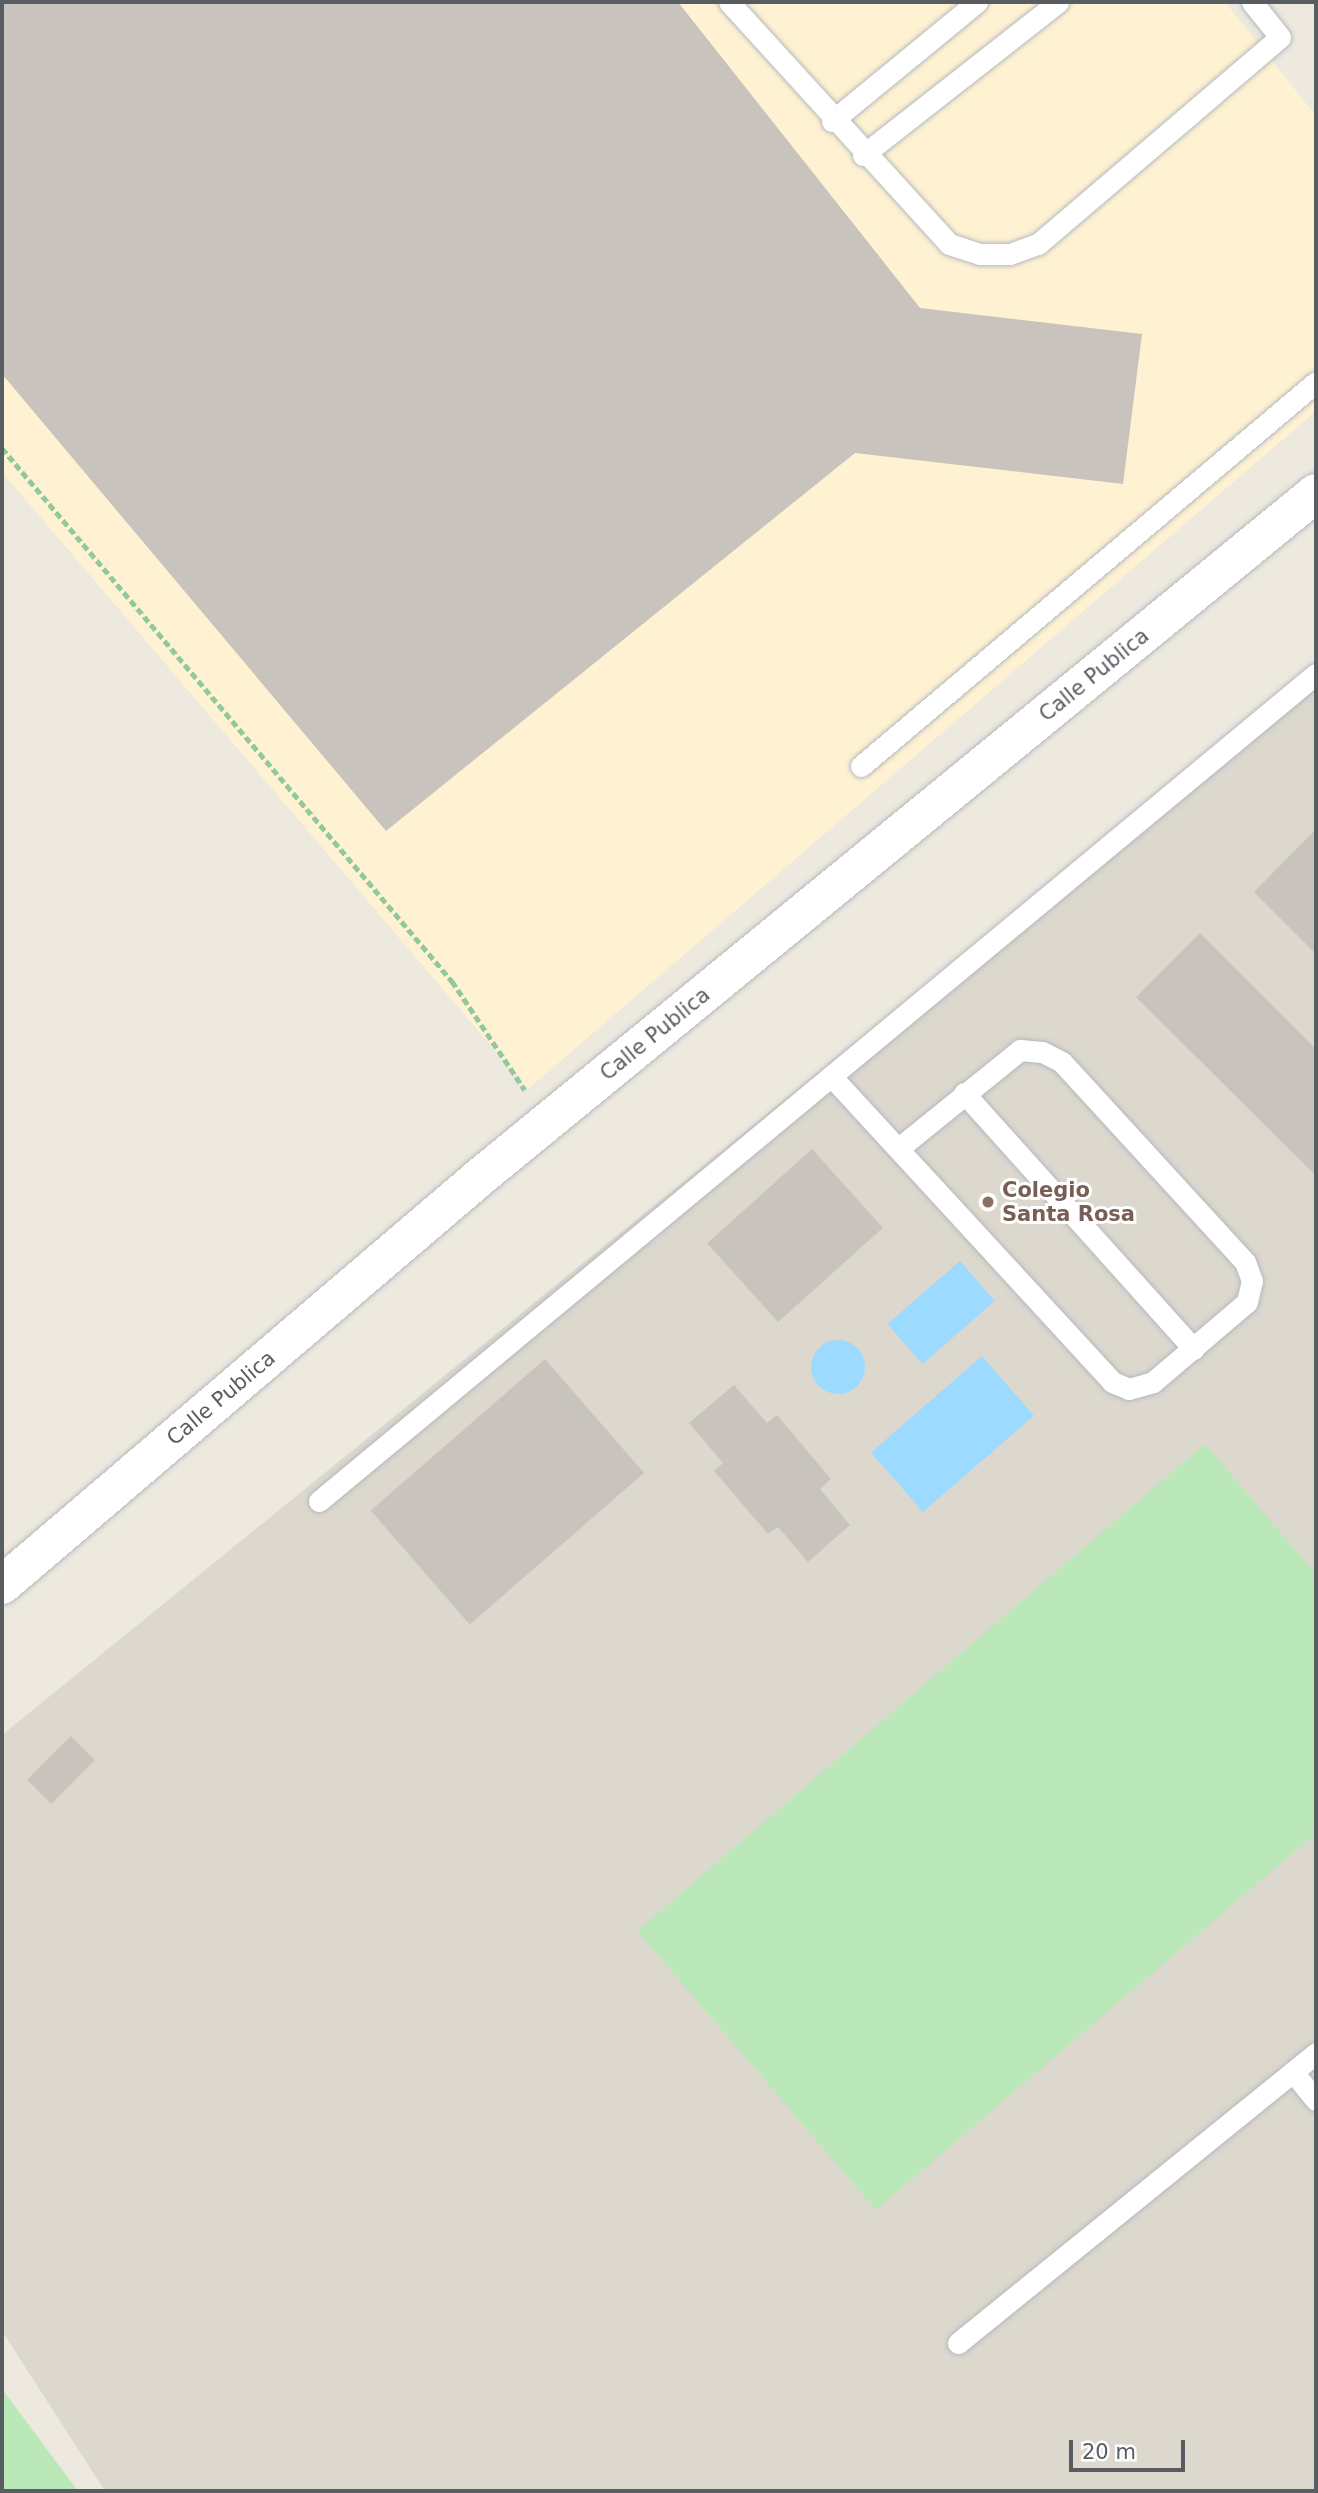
<!DOCTYPE html>
<style>
body{margin:0}
#map{position:relative;width:1318px;height:2493px;overflow:hidden;background:#ede9df;font-family:"DejaVu Sans",sans-serif}
div>[style]{position:absolute}
.commercial>*{inset:0;background:#fff2d2}
.education>*{inset:0;background:#dcd8ce}
.green>*{inset:0;background:#bbe8b8}
.water>*{inset:0;background:#9ddaff;transform-origin:0 0}
.round{border-radius:50%}
.building>*{inset:0;background:#c8c3bc;transform-origin:0 0}
.path>*{height:4.5px;margin-top:-2.25px;transform-origin:0;background:repeating-linear-gradient(90deg,#91c99d 0 7px,transparent 0 10.5px)}
.roads{filter:drop-shadow(0 0 2px #b5b9be) drop-shadow(0 0 2px #b5b9be)}
.service>*{height:21px;margin:-10.5px;padding:0 10.5px;transform-origin:10.5px;border-radius:10.5px;background:#fff}
.minor>*{height:38px;margin:-19px;padding:0 19px;transform-origin:19px;border-radius:19px;background:#fff}
.dots>*{width:19px;height:19px;translate:-50% -50%;box-sizing:border-box;border:4px solid #fff;border-radius:50%}
span{translate:-50% -50%;white-space:nowrap;text-align:center;line-height:1.15;-webkit-text-stroke:6px #fff;paint-order:stroke}
.street-label{font-size:21px;color:#585d62}
.education-label{font-size:21px;color:#785e54;font-weight:700}
.left{translate:0 -50%;text-align:left}
.frame{position:absolute;inset:0;border:4px solid #585d62;pointer-events:none}
.scale{position:absolute;left:1069px;top:2440px;width:116px;height:32px;box-sizing:border-box;border:4px solid #585d62;border-top:0;padding-left:9px;font-size:21px;line-height:24px;white-space:nowrap;color:#585d62;-webkit-text-stroke:5px #fff;paint-order:stroke}
</style>
<div id="map">
<div class="commercial">
<div style="clip-path:polygon(2px 2px,1225px 2px,1316px 116px,1316px 411px,528px 1089px,2px 472px)"></div>
</div>
<div class="education">
<div style="clip-path:polygon(1316px 668px,1316px 2491px,105px 2491px,2px 2331px,2px 1735px)"></div>
</div>
<div class="green">
<div style="clip-path:polygon(1205px 1444px,1316px 1574px,1316px 1833px,876px 2210px,637px 1931px)"></div>
<div style="clip-path:polygon(2px 2389px,78px 2491px,2px 2491px)"></div>
</div>
<div class="water">
<div style="left:960px;top:1261px;width:53px;height:96px;rotate:49deg"></div>
<div class="round" style="left:811px;top:1340px;width:54px;height:54px"></div>
<div style="left:982px;top:1356px;width:79px;height:147px;rotate:49deg"></div>
</div>
<div class="building">
<div style="clip-path:polygon(2px 2px,678px 2px,920px 308px,1142px 334px,1123px 484px,855px 453px,386px 831px,2px 374px)"></div>
<div style="clip-path:polygon(1316px 829px,1316px 954px,1254px 892px)"></div>
<div style="clip-path:polygon(1200px 933px,1316px 1049px,1316px 1176px,1136px 997px)"></div>
<div style="left:812px;top:1149px;width:106px;height:141px;rotate:48deg"></div>
<div style="left:545px;top:1359px;width:151px;height:231px;rotate:49deg"></div>
<div style="clip-path:polygon(734px 1385px,767px 1423px,777px 1415px,831px 1479px,820px 1489px,850px 1525px,808px 1562px,778px 1527px,768px 1534px,714px 1471px,723px 1463px,689px 1423px)"></div>
<div style="left:71px;top:1736px;width:34px;height:62px;rotate:45deg"></div>
</div>
<div class="path">
<div style="left:2px;top:448px;width:698px;rotate:49.83deg"></div>
<div style="left:452px;top:981px;width:131px;rotate:56.2deg"></div>
</div>
<div class="roads">
<div class="service">
<div style="left:729px;top:2px;width:327px;rotate:47.7deg"></div>
<div style="left:949px;top:244px;width:32px;rotate:18deg"></div>
<div style="left:979px;top:254px;width:31px"></div>
<div style="left:1010px;top:254px;width:30px;rotate:-20deg"></div>
<div style="left:1038px;top:244px;width:318px;rotate:-40.5deg"></div>
<div style="left:1280px;top:37px;width:45px;rotate:-128.7deg"></div>
<div style="left:832px;top:121px;width:188px;rotate:-39.4deg"></div>
<div style="left:863px;top:155px;width:248px;rotate:-38.1deg"></div>
<div style="left:861px;top:766px;width:595px;rotate:-40.16deg"></div>
<div style="left:831px;top:1076px;width:415px;rotate:47.4deg"></div>
<div style="left:1112px;top:1382px;width:18px;rotate:22deg"></div>
<div style="left:1129px;top:1389px;width:25px;rotate:-16deg"></div>
<div style="left:1153px;top:1382px;width:123px;rotate:-40.4deg"></div>
<div style="left:1247px;top:1302px;width:22px;rotate:-77deg"></div>
<div style="left:1252px;top:1281px;width:20px;rotate:-110deg"></div>
<div style="left:1245px;top:1262px;width:271px;rotate:-132.5deg"></div>
<div style="left:1062px;top:1062px;width:22px;rotate:-153deg"></div>
<div style="left:1042px;top:1052px;width:22px;rotate:-175deg"></div>
<div style="left:1020px;top:1050px;width:156px;rotate:141deg"></div>
<div style="left:964px;top:1093px;width:344px;rotate:48.1deg"></div>
<div style="left:319px;top:1501px;width:1295px;rotate:-39.68deg"></div>
<div style="left:1293px;top:2072px;width:36px;rotate:51deg"></div>
<div style="left:958px;top:2343px;width:461px;rotate:-39deg"></div>
</div>
<div class="minor">
<div style="left:2px;top:1585px;width:628px;rotate:-40.48deg"></div>
<div style="left:480px;top:1177px;width:1080px;rotate:-39.29deg"></div>
</div>
</div>
<div class="dots">
<div style="left:988px;top:1202px;background:#8d6e63"></div>
</div>
<div class="street-label">
<span style="left:1094px;top:675px;rotate:-39deg">Calle Publica</span>
<span style="left:655px;top:1034px;rotate:-39deg">Calle Publica</span>
<span style="left:221px;top:1398px;rotate:-40deg">Calle Publica</span>
</div>
<div class="education-label">
<span class="left" style="left:1002px;top:1202px">Colegio<br>Santa Rosa</span>
</div>
<div class="frame"></div>
<div class="scale">20 m</div>
</div>
